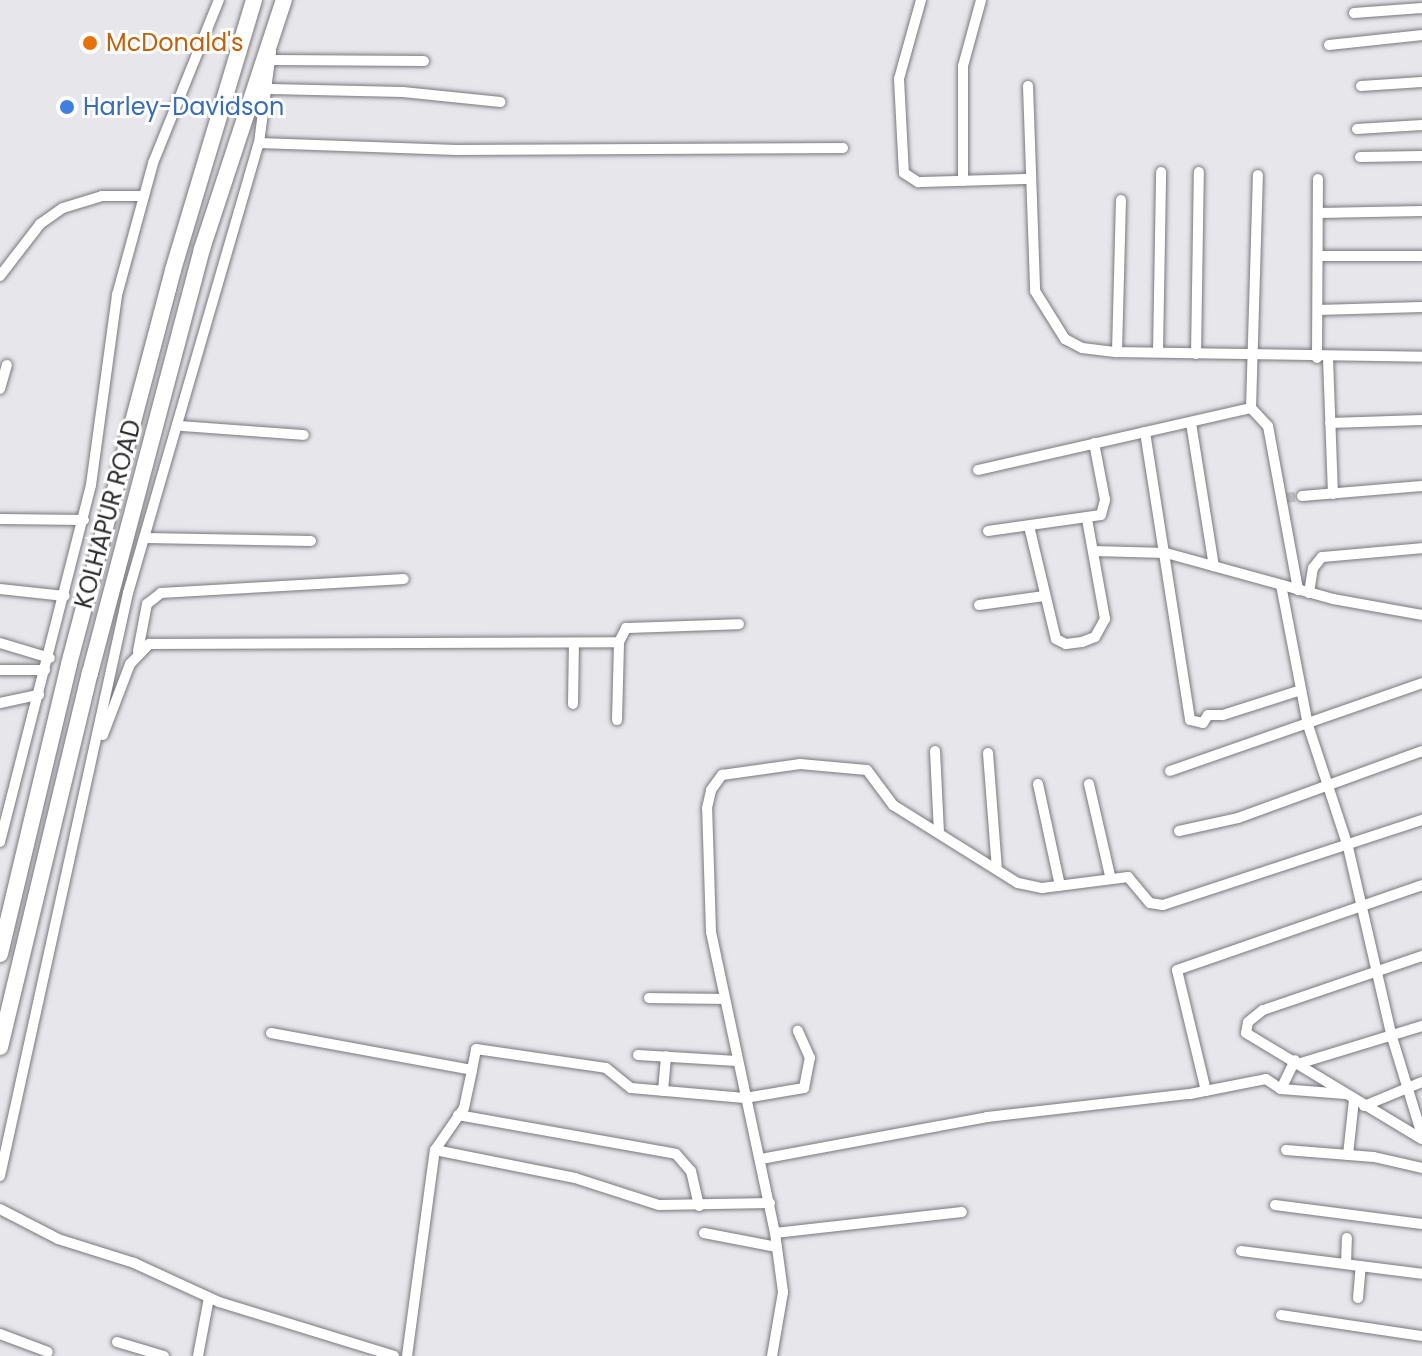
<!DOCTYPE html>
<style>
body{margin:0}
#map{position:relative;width:1422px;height:1356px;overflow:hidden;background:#e6e6eb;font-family:Poppins,sans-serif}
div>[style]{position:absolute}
.minor-tunnel>*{height:10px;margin-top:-5px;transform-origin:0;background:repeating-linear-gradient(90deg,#c0c0c5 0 10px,transparent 0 15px)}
.roads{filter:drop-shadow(0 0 2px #79787d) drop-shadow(0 0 2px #79787d)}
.minor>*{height:10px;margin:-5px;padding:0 5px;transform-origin:5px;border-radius:5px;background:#fff}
.trunk>*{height:16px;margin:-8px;padding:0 8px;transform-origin:8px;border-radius:8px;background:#fff}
.dots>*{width:22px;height:22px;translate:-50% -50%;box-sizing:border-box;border:4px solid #fff;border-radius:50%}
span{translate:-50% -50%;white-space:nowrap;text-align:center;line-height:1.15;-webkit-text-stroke:6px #fff;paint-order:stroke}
.food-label{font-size:24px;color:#c56008}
.left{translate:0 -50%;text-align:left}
.shop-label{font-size:24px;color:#366cbe}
.street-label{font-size:24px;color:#2a292b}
</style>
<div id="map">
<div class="minor-tunnel">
<div style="left:1285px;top:498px;width:17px;rotate:-7deg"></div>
</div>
<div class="roads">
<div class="minor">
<div style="left:921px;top:0;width:82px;rotate:105.6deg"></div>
<div style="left:899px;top:79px;width:94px;rotate:87deg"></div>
<div style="left:904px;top:173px;width:17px;rotate:33deg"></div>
<div style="left:918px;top:182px;width:110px;rotate:-1.6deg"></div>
<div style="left:1354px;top:13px;width:68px;rotate:-4.2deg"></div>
<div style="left:1329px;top:45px;width:94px;rotate:-6.1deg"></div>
<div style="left:271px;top:60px;width:153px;rotate:0.4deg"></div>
<div style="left:1028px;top:86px;width:205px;rotate:88deg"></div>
<div style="left:1035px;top:291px;width:57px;rotate:58deg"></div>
<div style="left:1065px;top:339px;width:19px;rotate:28deg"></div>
<div style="left:1082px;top:348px;width:35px;rotate:7deg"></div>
<div style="left:1117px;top:352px;width:305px;rotate:0.9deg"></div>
<div style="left:1361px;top:86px;width:61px;rotate:-3.8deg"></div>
<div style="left:270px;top:89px;width:133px;rotate:1.3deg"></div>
<div style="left:403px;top:92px;width:98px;rotate:5.9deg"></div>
<div style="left:1357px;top:129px;width:65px;rotate:-3.5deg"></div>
<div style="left:259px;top:143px;width:198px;rotate:2deg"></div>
<div style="left:457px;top:150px;width:386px;rotate:-0.3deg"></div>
<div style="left:1360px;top:157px;width:62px;rotate:-0.9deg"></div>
<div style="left:963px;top:181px;width:115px;rotate:-90deg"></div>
<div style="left:963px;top:66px;width:68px;rotate:-74.7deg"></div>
<div style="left:1318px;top:213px;width:104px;rotate:-1.1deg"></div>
<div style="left:1318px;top:256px;width:104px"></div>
<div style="left:0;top:276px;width:66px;rotate:-52.4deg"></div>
<div style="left:40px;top:224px;width:28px;rotate:-35deg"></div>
<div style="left:63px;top:208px;width:41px;rotate:-17.1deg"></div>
<div style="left:102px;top:196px;width:42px"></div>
<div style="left:1318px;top:310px;width:104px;rotate:-1.7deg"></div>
<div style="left:1117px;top:352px;width:152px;rotate:-88.5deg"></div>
<div style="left:1158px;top:352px;width:180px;rotate:-89deg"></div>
<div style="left:1196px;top:354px;width:182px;rotate:-89.1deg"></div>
<div style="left:1317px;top:358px;width:179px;rotate:-89.7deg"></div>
<div style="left:1328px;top:358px;width:136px;rotate:87.9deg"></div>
<div style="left:0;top:389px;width:25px;rotate:-74deg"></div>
<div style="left:1251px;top:408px;width:25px;rotate:47deg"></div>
<div style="left:1268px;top:426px;width:167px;rotate:79.6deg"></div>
<div style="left:1191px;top:423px;width:145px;rotate:80.9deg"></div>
<div style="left:1330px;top:423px;width:92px;rotate:-1.9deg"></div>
<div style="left:181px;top:426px;width:123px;rotate:4.2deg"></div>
<div style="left:1145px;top:432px;width:291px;rotate:81.1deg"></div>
<div style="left:1190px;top:720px;width:13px;rotate:13deg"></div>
<div style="left:1203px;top:723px;width:9px;rotate:-58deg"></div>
<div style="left:1208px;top:715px;width:15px"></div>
<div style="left:1223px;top:715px;width:82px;rotate:-17.8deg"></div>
<div style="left:978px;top:470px;width:280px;rotate:-12.8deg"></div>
<div style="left:1251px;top:408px;width:233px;rotate:-88.3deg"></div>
<div style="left:1302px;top:496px;width:120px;rotate:-4.8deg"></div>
<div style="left:0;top:519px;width:84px;rotate:0.7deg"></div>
<div style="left:1029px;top:526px;width:116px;rotate:76.6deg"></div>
<div style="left:1056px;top:639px;width:11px;rotate:27deg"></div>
<div style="left:1066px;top:644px;width:16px;rotate:-7deg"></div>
<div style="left:1082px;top:642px;width:14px;rotate:-21deg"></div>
<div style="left:1095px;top:637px;width:21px;rotate:-61deg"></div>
<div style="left:1105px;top:619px;width:102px;rotate:-100.2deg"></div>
<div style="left:988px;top:531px;width:114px;rotate:-8.1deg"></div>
<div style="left:1101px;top:515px;width:16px;rotate:-75deg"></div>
<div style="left:1105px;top:500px;width:58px;rotate:-100.9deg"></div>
<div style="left:146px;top:538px;width:165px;rotate:1deg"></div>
<div style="left:1093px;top:551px;width:73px;rotate:1.6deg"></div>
<div style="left:1166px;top:553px;width:173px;rotate:15.4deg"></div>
<div style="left:1333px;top:599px;width:90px;rotate:10.2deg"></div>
<div style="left:1281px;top:585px;width:143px;rotate:79.1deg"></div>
<div style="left:1308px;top:725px;width:128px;rotate:71.8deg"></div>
<div style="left:1348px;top:847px;width:195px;rotate:77deg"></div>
<div style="left:1392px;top:1037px;width:102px;rotate:73deg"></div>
<div style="left:0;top:589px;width:65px;rotate:6.1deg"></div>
<div style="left:1309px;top:593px;width:25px;rotate:-81deg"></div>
<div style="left:1313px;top:568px;width:14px;rotate:-51deg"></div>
<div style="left:1322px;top:557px;width:100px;rotate:-5.1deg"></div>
<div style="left:979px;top:605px;width:66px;rotate:-7.9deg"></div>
<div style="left:0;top:643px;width:52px;rotate:16.7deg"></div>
<div style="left:138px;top:651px;width:48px;rotate:-79.2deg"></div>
<div style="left:147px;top:604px;width:18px;rotate:-38deg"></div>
<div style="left:161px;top:593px;width:243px;rotate:-3.3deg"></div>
<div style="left:0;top:670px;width:45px"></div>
<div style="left:0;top:703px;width:40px;rotate:-12deg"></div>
<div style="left:573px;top:704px;width:61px;rotate:-89.1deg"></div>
<div style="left:617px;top:720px;width:78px;rotate:-88.5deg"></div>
<div style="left:619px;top:642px;width:16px;rotate:-63deg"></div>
<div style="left:626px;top:628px;width:113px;rotate:-2deg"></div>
<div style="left:103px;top:735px;width:76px;rotate:-69.2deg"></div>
<div style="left:130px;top:664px;width:28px;rotate:-46deg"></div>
<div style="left:149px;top:644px;width:470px;rotate:-0.2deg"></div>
<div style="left:935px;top:751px;width:82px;rotate:87.2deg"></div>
<div style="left:988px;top:753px;width:116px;rotate:85.6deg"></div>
<div style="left:1170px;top:771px;width:267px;rotate:-19.2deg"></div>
<div style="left:1038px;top:784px;width:104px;rotate:77.8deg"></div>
<div style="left:1089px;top:784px;width:94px;rotate:77.1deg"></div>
<div style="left:1179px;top:831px;width:60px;rotate:-12.4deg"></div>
<div style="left:1238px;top:818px;width:196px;rotate:-20deg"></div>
<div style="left:0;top:842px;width:368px;rotate:-75.7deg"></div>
<div style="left:91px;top:485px;width:192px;rotate:-82.2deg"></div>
<div style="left:117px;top:295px;width:137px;rotate:-74.7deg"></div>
<div style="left:153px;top:163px;width:176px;rotate:-68deg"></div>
<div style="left:1422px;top:956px;width:168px;rotate:161.2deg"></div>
<div style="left:1263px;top:1010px;width:19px;rotate:141deg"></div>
<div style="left:1248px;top:1022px;width:11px;rotate:100deg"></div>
<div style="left:1246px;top:1033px;width:205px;rotate:31.1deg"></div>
<div style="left:649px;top:998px;width:75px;rotate:0.8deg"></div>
<div style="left:271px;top:1033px;width:204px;rotate:10.4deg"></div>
<div style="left:472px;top:1070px;width:21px;rotate:-79deg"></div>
<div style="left:476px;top:1049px;width:131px;rotate:8.3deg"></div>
<div style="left:606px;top:1068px;width:32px;rotate:39deg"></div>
<div style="left:631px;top:1088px;width:114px;rotate:5deg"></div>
<div style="left:745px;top:1098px;width:60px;rotate:-9.6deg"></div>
<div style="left:804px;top:1088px;width:31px;rotate:-79deg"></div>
<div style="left:810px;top:1058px;width:30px;rotate:-114deg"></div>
<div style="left:638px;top:1055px;width:99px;rotate:3.5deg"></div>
<div style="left:1301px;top:1063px;width:127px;rotate:-17deg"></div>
<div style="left:1281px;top:1089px;width:32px;rotate:-64deg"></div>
<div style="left:663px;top:1091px;width:35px;rotate:-85deg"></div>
<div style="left:1206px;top:1091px;width:124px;rotate:-103.5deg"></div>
<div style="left:1177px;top:970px;width:259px;rotate:-19.1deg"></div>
<div style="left:1364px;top:1106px;width:63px;rotate:-22.5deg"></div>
<div style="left:458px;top:1115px;width:221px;rotate:10.1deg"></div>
<div style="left:676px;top:1154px;width:23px;rotate:49deg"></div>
<div style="left:691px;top:1171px;width:36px;rotate:77deg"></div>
<div style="left:435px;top:1150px;width:143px;rotate:11.3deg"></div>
<div style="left:575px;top:1178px;width:88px;rotate:17.8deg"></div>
<div style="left:659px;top:1205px;width:111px;rotate:-1deg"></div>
<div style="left:1286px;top:1150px;width:88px;rotate:4.5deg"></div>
<div style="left:1374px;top:1157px;width:49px;rotate:12.9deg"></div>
<div style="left:1348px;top:1155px;width:55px;rotate:-83.8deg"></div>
<div style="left:761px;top:1159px;width:230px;rotate:-10.5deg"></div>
<div style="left:987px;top:1117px;width:204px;rotate:-6.5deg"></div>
<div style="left:1190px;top:1094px;width:77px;rotate:-11.2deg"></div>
<div style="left:1266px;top:1079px;width:18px;rotate:34deg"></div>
<div style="left:1281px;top:1089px;width:64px;rotate:4.5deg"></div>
<div style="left:0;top:1176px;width:597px;rotate:-77.62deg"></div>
<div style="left:128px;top:593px;width:469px;rotate:-73.8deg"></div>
<div style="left:259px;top:143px;width:92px;rotate:-82.5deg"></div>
<div style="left:1275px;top:1205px;width:148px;rotate:7.4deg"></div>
<div style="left:0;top:1209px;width:65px;rotate:27.3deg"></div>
<div style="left:58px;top:1239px;width:80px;rotate:17.5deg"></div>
<div style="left:134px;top:1263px;width:94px;rotate:24.6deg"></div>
<div style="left:219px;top:1302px;width:183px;rotate:17.1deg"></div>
<div style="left:704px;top:1233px;width:74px;rotate:10.9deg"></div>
<div style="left:775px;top:1233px;width:188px;rotate:-6.4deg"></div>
<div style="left:1241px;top:1251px;width:182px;rotate:7.2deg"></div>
<div style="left:1346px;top:1264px;width:26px;rotate:-88deg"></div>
<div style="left:1358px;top:1298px;width:32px;rotate:-85deg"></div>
<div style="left:1281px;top:1315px;width:143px;rotate:8.5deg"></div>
<div style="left:0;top:1334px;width:51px;rotate:20.6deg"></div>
<div style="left:117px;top:1342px;width:49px;rotate:16.6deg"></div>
<div style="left:198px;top:1356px;width:59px;rotate:-79.3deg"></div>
<div style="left:407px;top:1356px;width:208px;rotate:-82.3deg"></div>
<div style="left:435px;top:1150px;width:51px;rotate:-55.4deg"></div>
<div style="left:464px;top:1108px;width:39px;rotate:-78deg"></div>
<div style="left:772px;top:1356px;width:65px;rotate:-80.2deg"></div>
<div style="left:783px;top:1292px;width:60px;rotate:-97.7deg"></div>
<div style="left:775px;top:1233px;width:308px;rotate:-102deg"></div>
<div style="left:711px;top:932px;width:124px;rotate:-91.8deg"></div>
<div style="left:707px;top:808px;width:18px;rotate:-77deg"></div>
<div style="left:711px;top:790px;width:19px;rotate:-54deg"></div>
<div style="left:722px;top:775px;width:79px;rotate:-8deg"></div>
<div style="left:800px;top:764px;width:67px;rotate:5.1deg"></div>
<div style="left:867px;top:770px;width:44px;rotate:53.4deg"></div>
<div style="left:893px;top:805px;width:147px;rotate:32deg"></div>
<div style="left:1018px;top:883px;width:25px;rotate:12deg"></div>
<div style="left:1042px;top:888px;width:87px;rotate:-7.3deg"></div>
<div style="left:1128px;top:877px;width:34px;rotate:50deg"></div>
<div style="left:1150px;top:903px;width:13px;rotate:9deg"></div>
<div style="left:1163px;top:905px;width:273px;rotate:-18.2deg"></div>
</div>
<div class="trunk">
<div style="left:0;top:954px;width:298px;rotate:-76.6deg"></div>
<div style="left:69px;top:664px;width:407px;rotate:-75.2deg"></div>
<div style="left:173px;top:270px;width:282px;rotate:-73.3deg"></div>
<div style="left:0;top:1047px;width:385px;rotate:-76.5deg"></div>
<div style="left:90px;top:673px;width:439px;rotate:-75.2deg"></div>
<div style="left:202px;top:249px;width:262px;rotate:-71.8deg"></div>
</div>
</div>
<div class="dots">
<div style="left:90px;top:43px;background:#e8710a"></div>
<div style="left:67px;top:107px;background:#3f7fe0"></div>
</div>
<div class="food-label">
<span class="left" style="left:106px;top:43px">McDonald's</span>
</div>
<div class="shop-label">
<span class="left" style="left:83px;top:107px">Harley-Davidson</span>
</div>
<div class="street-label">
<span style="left:108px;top:514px;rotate:-75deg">KOLHAPUR ROAD</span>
</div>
</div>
